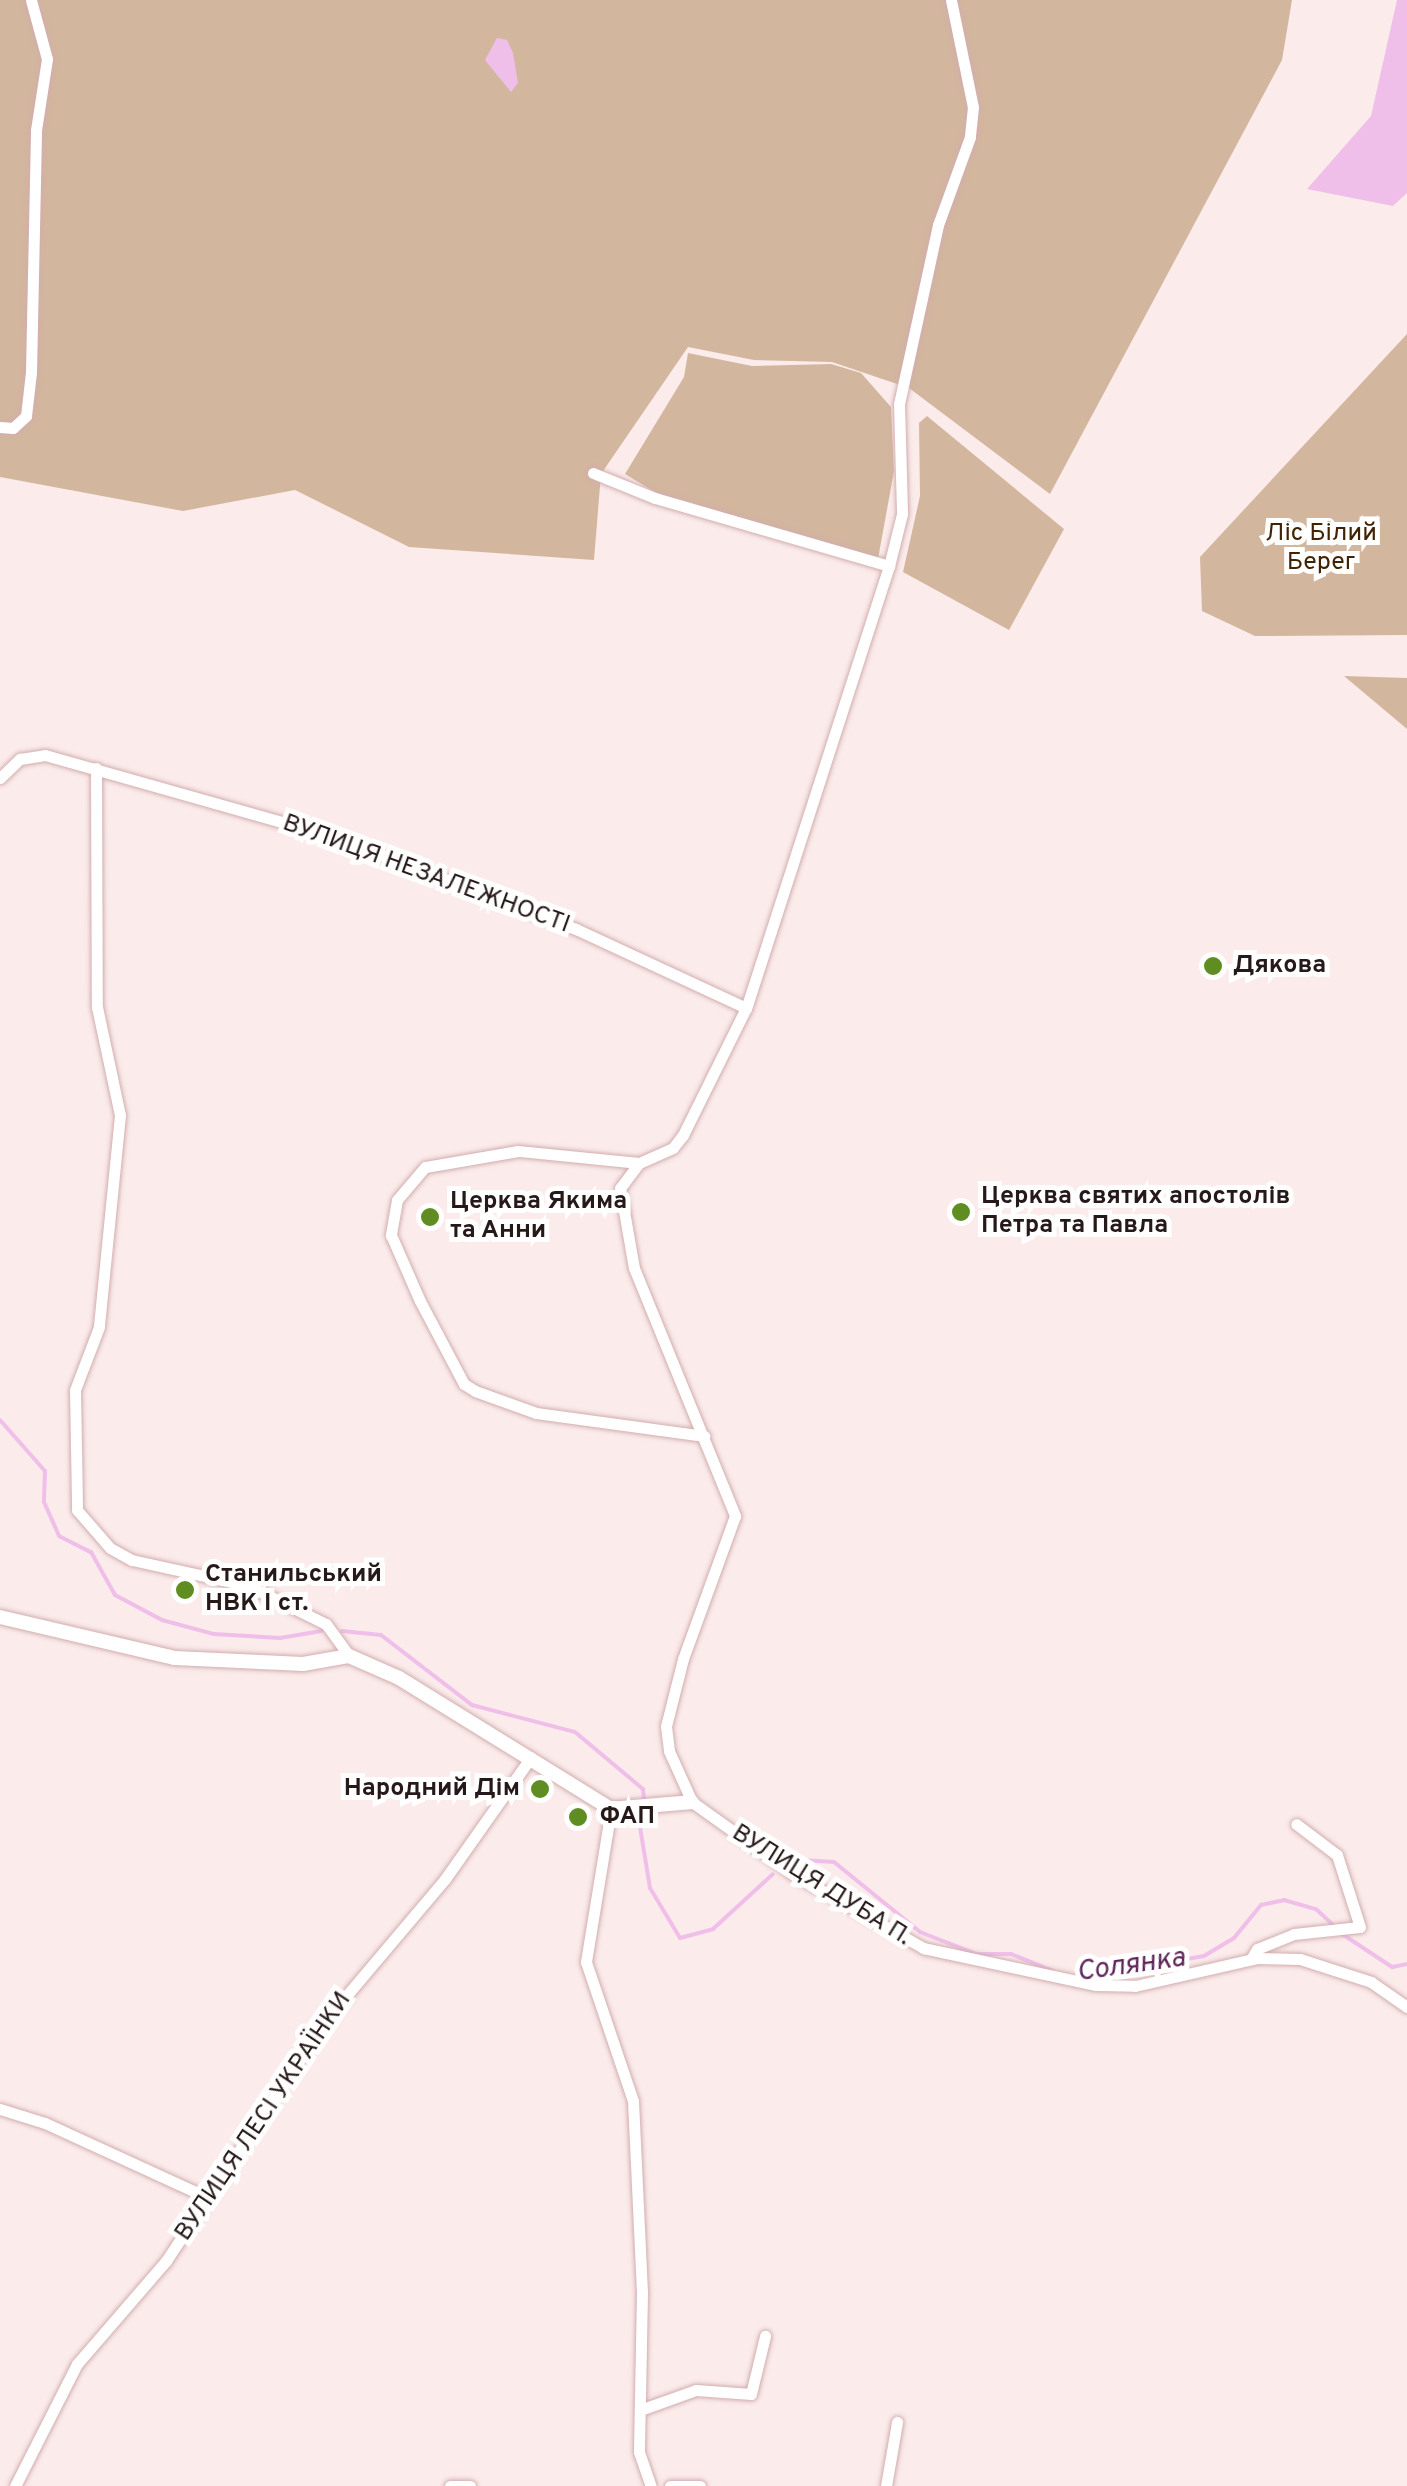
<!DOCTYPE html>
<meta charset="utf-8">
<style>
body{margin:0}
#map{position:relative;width:1407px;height:2486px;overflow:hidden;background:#fbebeb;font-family:Overpass,sans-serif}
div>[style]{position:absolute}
.green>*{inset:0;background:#d3b69e}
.water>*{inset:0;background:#efbfea}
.stream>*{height:4px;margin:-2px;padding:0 2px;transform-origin:2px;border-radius:2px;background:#efbfea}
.roads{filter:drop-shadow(0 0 2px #d2adae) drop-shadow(0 0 2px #d2adae)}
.minor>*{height:11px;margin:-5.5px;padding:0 5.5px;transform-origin:5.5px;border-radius:5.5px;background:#fff}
.tertiary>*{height:14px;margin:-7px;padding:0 7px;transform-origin:7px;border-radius:7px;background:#fff}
.dots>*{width:28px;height:28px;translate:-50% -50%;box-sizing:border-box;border:5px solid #fff;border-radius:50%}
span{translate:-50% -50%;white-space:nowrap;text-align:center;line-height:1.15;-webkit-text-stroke:10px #fff;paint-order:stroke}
.park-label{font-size:25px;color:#422301}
.street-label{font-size:25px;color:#261919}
.poi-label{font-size:25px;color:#261919;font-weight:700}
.left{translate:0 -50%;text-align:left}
.right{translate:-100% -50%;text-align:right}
.water-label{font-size:28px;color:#5c2459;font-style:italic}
</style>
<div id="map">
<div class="green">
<div style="clip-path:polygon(0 0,1292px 0,1282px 60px,1050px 494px,909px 388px,832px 362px,754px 360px,688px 347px,601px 474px,594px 560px,409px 547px,295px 490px,183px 511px,0 477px)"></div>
<div style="clip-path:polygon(1407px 334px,1407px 635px,1255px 636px,1202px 611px,1200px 557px)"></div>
<div style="clip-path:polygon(688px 353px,752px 366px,831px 364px,861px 373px,891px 407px,894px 471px,878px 559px,658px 494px,625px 474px,684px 377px)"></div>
<div style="clip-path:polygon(927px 416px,1064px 529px,1009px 630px,903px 572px,920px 496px,919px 423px)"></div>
<div style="clip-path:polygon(1344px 676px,1407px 678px,1407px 729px)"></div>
</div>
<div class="water">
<div style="clip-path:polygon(1397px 0,1407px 0,1407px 193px,1393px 206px,1307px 189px,1371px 116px)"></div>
<div style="clip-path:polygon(497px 38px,507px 40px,513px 53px,518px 83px,511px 92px,485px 60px)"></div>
</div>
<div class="stream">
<div style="left:0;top:1420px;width:68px;rotate:48.6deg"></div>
<div style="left:45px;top:1471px;width:31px;rotate:92deg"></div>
<div style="left:44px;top:1502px;width:37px;rotate:66deg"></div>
<div style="left:59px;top:1536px;width:36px;rotate:27deg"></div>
<div style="left:91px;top:1552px;width:49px;rotate:60.8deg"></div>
<div style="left:115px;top:1595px;width:53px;rotate:28deg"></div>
<div style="left:162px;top:1620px;width:54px;rotate:15.1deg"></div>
<div style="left:214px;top:1634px;width:66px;rotate:3.5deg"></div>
<div style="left:280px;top:1638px;width:42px;rotate:-9.7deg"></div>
<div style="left:342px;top:1631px;width:39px;rotate:6deg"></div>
<div style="left:381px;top:1635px;width:115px;rotate:37.6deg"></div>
<div style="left:472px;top:1705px;width:106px;rotate:14.7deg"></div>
<div style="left:575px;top:1732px;width:89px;rotate:40deg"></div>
<div style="left:643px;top:1789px;width:12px;rotate:85deg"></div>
<div style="left:640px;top:1827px;width:62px;rotate:80.7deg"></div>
<div style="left:650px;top:1888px;width:58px;rotate:59deg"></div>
<div style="left:680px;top:1938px;width:34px;rotate:-15deg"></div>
<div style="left:713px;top:1929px;width:81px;rotate:-42.5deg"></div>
<div style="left:786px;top:1859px;width:48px;rotate:3.6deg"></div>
<div style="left:834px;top:1862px;width:111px;rotate:39.1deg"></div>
<div style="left:920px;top:1932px;width:60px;rotate:21.4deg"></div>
<div style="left:976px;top:1954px;width:35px"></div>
<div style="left:1011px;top:1954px;width:45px;rotate:22deg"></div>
<div style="left:1339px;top:1932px;width:64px;rotate:33.4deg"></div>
<div style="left:1392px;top:1967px;width:15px;rotate:-11deg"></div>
<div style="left:1081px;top:1977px;width:125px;rotate:-9.7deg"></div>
<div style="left:1204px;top:1956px;width:35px;rotate:-31deg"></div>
<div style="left:1234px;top:1938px;width:43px;rotate:-50.7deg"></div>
<div style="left:1261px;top:1905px;width:24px;rotate:-12deg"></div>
<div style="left:1284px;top:1900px;width:33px;rotate:16deg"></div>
<div style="left:1316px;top:1909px;width:23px;rotate:43deg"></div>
</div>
<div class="roads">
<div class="minor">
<div style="left:951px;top:0;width:109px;rotate:78.4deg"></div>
<div style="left:973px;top:107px;width:30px;rotate:96deg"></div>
<div style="left:970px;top:137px;width:94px;rotate:110deg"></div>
<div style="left:938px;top:225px;width:183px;rotate:102.3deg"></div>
<div style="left:899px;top:404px;width:110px;rotate:88.4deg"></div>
<div style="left:902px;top:514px;width:54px;rotate:104deg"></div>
<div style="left:889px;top:566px;width:465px;rotate:107.9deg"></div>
<div style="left:746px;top:1008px;width:142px;rotate:116.4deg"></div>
<div style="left:683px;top:1135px;width:16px;rotate:128deg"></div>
<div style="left:673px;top:1148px;width:37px;rotate:156deg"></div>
<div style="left:639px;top:1163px;width:31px;rotate:127deg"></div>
<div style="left:620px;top:1188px;width:81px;rotate:80.1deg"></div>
<div style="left:634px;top:1268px;width:268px;rotate:67.8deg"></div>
<div style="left:735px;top:1516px;width:152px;rotate:110deg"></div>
<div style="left:683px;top:1659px;width:69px;rotate:104.2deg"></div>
<div style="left:666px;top:1726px;width:25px;rotate:83deg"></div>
<div style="left:669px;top:1751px;width:56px;rotate:65.7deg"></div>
<div style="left:692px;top:1802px;width:124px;rotate:35.5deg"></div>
<div style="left:793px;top:1874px;width:150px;rotate:29.6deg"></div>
<div style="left:923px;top:1948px;width:177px;rotate:12.1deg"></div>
<div style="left:1096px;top:1985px;width:39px;rotate:1deg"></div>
<div style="left:1135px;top:1986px;width:125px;rotate:-12.9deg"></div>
<div style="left:1257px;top:1958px;width:43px;rotate:1.3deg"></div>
<div style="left:1300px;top:1959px;width:75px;rotate:17.9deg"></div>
<div style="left:1371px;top:1982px;width:44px;rotate:34.8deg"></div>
<div style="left:0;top:427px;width:13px;rotate:4deg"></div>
<div style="left:13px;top:428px;width:18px;rotate:-43deg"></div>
<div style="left:26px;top:416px;width:44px;rotate:-83.5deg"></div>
<div style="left:31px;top:372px;width:242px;rotate:-88.8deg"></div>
<div style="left:36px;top:130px;width:72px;rotate:-81.2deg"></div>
<div style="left:47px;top:59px;width:61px;rotate:-105.2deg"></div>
<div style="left:593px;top:473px;width:67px;rotate:22deg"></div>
<div style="left:655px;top:498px;width:244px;rotate:16.2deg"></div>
<div style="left:96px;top:768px;width:239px;rotate:89.8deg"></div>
<div style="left:97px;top:1007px;width:110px;rotate:78deg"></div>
<div style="left:120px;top:1115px;width:213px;rotate:95.7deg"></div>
<div style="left:99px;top:1327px;width:67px;rotate:110.9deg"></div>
<div style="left:75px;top:1390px;width:120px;rotate:89deg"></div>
<div style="left:77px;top:1510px;width:50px;rotate:49deg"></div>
<div style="left:110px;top:1548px;width:25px;rotate:29deg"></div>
<div style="left:132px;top:1560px;width:120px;rotate:12.5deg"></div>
<div style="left:249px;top:1586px;width:86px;rotate:26.3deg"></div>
<div style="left:326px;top:1624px;width:39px;rotate:54deg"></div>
<div style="left:0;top:778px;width:28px;rotate:-44deg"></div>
<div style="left:20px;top:759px;width:25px;rotate:-9deg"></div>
<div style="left:45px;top:755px;width:297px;rotate:15.8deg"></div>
<div style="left:331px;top:836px;width:262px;rotate:20.8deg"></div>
<div style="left:576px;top:929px;width:187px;rotate:24.9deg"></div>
<div style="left:639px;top:1163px;width:122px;rotate:-174.3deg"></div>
<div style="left:518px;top:1151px;width:94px;rotate:170.2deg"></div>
<div style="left:425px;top:1167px;width:43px;rotate:130.3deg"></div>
<div style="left:397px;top:1200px;width:36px;rotate:100deg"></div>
<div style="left:391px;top:1235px;width:72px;rotate:66.3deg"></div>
<div style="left:420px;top:1301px;width:94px;rotate:62.1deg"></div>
<div style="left:464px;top:1384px;width:13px;rotate:32deg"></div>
<div style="left:475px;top:1391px;width:65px;rotate:19.8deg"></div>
<div style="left:536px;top:1413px;width:170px;rotate:7.8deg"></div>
<div style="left:611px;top:1809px;width:155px;rotate:99.3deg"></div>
<div style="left:586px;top:1962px;width:147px;rotate:71.3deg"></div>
<div style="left:633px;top:2101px;width:192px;rotate:87.3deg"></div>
<div style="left:642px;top:2293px;width:159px;rotate:91.1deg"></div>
<div style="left:639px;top:2452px;width:36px;rotate:71deg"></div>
<div style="left:1251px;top:1959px;width:12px;rotate:-59deg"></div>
<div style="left:1257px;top:1949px;width:40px;rotate:-22deg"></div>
<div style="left:1294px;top:1934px;width:66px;rotate:-6.1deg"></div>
<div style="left:1360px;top:1927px;width:76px;rotate:-107.7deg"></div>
<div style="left:1337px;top:1855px;width:51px;rotate:-142.9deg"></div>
<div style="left:0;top:2109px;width:47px;rotate:17.3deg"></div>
<div style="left:45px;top:2123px;width:180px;rotate:24.6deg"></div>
<div style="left:640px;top:2410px;width:59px;rotate:-19.7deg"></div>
<div style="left:696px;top:2390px;width:55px;rotate:4.2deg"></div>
<div style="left:751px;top:2394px;width:60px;rotate:-76.4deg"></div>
<div style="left:15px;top:2486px;width:137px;rotate:-63.1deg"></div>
<div style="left:77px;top:2364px;width:136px;rotate:-49.2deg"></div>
<div style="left:166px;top:2261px;width:288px;rotate:-56.5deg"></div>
<div style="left:325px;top:2021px;width:186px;rotate:-49.8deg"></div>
<div style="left:445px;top:1879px;width:149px;rotate:-54.8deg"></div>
<div style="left:450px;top:2486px;width:20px"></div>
<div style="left:670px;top:2486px;width:30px"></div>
<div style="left:886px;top:2486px;width:65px;rotate:-80.2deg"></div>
</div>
<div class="tertiary">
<div style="left:0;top:1617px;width:180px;rotate:13.2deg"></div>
<div style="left:175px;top:1658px;width:128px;rotate:2.7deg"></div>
<div style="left:303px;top:1664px;width:47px;rotate:-9.9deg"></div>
<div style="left:349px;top:1656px;width:55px;rotate:23.7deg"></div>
<div style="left:399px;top:1678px;width:249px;rotate:31.7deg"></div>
<div style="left:611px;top:1809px;width:81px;rotate:-4.9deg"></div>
</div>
</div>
<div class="dots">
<div style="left:1213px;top:966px;background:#5f8d22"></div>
<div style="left:961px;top:1212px;background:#5f8d22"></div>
<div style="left:430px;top:1217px;background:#5f8d22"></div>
<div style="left:185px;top:1590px;background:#5f8d22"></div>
<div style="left:540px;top:1789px;background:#5f8d22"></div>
<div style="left:578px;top:1817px;background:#5f8d22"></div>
</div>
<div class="park-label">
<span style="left:1321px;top:549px">Ліс Білий<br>Берег</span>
</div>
<div class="street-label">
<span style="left:426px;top:875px;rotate:20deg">ВУЛИЦЯ НЕЗАЛЕЖНОСТІ</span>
<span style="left:821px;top:1886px;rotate:32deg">ВУЛИЦЯ ДУБА П.</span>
<span style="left:264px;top:2117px;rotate:-56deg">ВУЛИЦЯ ЛЕСІ УКРАЇНКИ</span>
</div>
<div class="poi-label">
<span class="left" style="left:1233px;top:966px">Дякова</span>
<span class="left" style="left:981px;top:1212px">Церква святих апостолів<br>Петра та Павла</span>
<span class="left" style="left:450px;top:1217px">Церква Якима<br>та Анни</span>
<span class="left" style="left:205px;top:1590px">Станильський<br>НВК І ст.</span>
<span class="right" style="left:520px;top:1789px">Народний Дім</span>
<span class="left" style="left:600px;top:1817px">ФАП</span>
</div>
<div class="water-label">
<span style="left:1131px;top:1966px;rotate:-8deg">Солянка</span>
</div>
</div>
